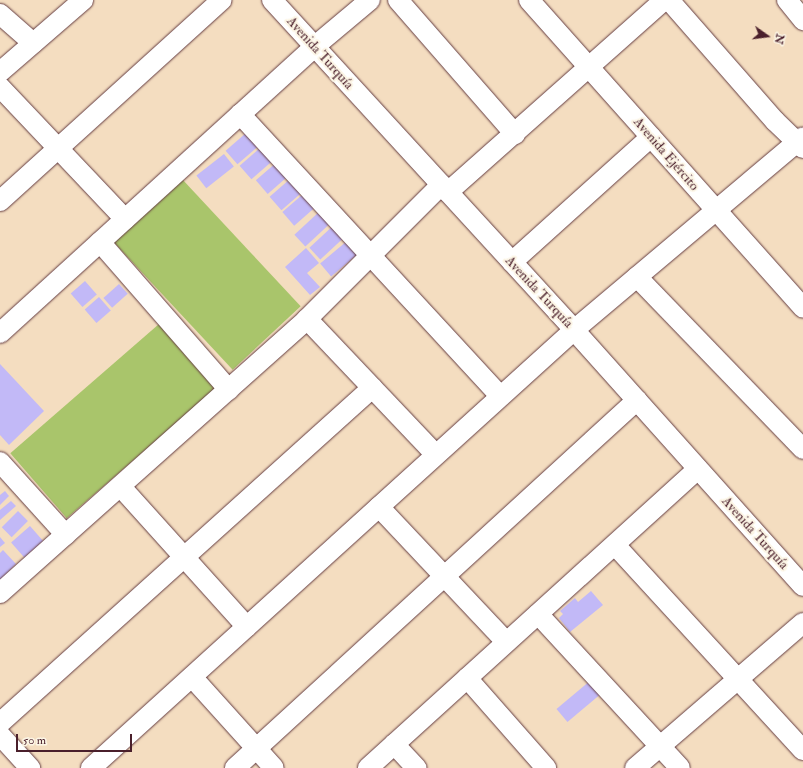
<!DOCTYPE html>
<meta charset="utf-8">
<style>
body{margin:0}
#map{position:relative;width:803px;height:768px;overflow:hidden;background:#f4ddc0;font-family:"IM FELL Double Pica",serif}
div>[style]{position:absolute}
.green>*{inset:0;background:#a9c56b;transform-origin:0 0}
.building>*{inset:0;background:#c2b9f7;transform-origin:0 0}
.roads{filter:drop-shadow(0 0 1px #643c41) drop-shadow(0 0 1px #643c41)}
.minor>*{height:20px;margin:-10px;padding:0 10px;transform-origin:10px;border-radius:10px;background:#fff}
span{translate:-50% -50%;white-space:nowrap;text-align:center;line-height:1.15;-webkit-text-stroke:4px #fcf5e5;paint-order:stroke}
.street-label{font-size:14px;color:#4a1f2b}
.north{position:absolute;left:747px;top:16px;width:40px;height:40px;-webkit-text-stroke:3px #fcf5e5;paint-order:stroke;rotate:104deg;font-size:11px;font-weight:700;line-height:16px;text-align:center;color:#4a1f2b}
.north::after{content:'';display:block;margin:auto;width:14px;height:18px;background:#4a1f2b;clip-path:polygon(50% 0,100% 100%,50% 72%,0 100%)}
.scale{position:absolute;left:16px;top:734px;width:116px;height:18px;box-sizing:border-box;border:2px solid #4a1f2b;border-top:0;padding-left:5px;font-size:12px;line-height:14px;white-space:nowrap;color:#4a1f2b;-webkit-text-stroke:3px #fcf5e5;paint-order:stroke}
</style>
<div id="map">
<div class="green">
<div style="left:182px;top:179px;width:174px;height:93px;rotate:47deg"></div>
<div style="left:159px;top:324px;width:86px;height:197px;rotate:49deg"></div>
</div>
<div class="building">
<div style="left:246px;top:133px;width:18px;height:27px;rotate:49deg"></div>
<div style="left:260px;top:148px;width:18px;height:27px;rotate:49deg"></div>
<div style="left:224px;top:154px;width:16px;height:35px;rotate:52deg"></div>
<div style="left:277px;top:162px;width:18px;height:28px;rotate:49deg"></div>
<div style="left:290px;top:179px;width:18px;height:27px;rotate:49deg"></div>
<div style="left:302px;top:195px;width:18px;height:26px;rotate:49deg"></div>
<div style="left:320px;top:211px;width:16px;height:35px;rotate:47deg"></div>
<div style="left:335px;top:224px;width:16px;height:35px;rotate:47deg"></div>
<div style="left:347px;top:241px;width:17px;height:35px;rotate:50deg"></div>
<div style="clip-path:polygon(306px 248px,319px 263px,307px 273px,320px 287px,310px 295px,285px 267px)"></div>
<div style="left:85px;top:281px;width:18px;height:19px;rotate:49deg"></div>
<div style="left:119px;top:284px;width:13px;height:21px;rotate:48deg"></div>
<div style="left:99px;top:297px;width:18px;height:19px;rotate:49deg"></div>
<div style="clip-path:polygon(0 364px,44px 411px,9px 445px,0 435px)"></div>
<div style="clip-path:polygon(5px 491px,9px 496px,0 505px,0 495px)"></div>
<div style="clip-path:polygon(11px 501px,16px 506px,0 520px,0 510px)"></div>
<div style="left:18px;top:511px;width:14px;height:23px;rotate:45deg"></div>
<div style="left:30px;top:526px;width:20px;height:25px;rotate:49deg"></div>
<div style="clip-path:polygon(0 537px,5px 543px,0 547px)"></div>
<div style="clip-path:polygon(3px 550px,16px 564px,0 580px,0 553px)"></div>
<div style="clip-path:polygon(591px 591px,603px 605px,570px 632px,559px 618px,563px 614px,560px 611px,575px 598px,578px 602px)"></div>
<div style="left:591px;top:680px;width:17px;height:45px;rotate:50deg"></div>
</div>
<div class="roads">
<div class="minor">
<div style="left:272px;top:0;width:447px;rotate:47.5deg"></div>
<div style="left:574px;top:330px;width:343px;rotate:48.2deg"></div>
<div style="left:398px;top:0;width:178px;rotate:48.9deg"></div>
<div style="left:529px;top:0;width:412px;rotate:48.3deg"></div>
<div style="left:669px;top:0;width:161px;rotate:48.8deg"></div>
<div style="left:775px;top:121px;width:39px;rotate:44deg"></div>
<div style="left:787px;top:0;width:26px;rotate:51deg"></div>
<div style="left:0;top:14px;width:44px;rotate:41.3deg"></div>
<div style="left:0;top:72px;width:110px;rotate:-40.9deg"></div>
<div style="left:0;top:87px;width:182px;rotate:46.6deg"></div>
<div style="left:240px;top:114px;width:384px;rotate:47.3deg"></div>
<div style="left:448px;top:192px;width:289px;rotate:-41.6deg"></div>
<div style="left:0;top:201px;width:299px;rotate:-42.2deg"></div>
<div style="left:100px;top:242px;width:196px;rotate:48.9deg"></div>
<div style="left:512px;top:262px;width:187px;rotate:-42deg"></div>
<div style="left:637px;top:277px;width:239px;rotate:46deg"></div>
<div style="left:307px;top:319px;width:187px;rotate:46.5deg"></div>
<div style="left:0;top:333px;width:425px;rotate:-42.3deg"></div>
<div style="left:314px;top:47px;width:73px;rotate:-40deg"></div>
<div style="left:0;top:462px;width:98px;rotate:47.9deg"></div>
<div style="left:121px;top:487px;width:188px;rotate:48deg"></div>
<div style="left:379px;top:507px;width:185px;rotate:46.7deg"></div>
<div style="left:615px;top:545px;width:278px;rotate:47.5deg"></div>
<div style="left:0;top:593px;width:411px;rotate:-41.7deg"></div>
<div style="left:307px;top:319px;width:190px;rotate:-45deg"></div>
<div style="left:538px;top:614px;width:209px;rotate:47.3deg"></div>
<div style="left:192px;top:677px;width:122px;rotate:48deg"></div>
<div style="left:467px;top:678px;width:120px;rotate:48.7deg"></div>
<div style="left:0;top:723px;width:501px;rotate:-42deg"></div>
<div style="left:0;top:735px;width:45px;rotate:47.7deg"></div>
<div style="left:394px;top:744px;width:33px;rotate:47deg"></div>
<div style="left:91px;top:768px;width:652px;rotate:-42.2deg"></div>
<div style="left:574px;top:330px;width:299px;rotate:-40.1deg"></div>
<div style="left:235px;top:768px;width:545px;rotate:-42.47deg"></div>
<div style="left:368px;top:768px;width:445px;rotate:-42.2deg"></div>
<div style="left:635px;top:768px;width:222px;rotate:-40.8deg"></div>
</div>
</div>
<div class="street-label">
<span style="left:320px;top:53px;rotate:48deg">Avenida Turquía</span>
<span style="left:666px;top:154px;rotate:49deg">Avenida Ejército</span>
<span style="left:539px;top:292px;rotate:47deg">Avenida Turquía</span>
<span style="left:755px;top:533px;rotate:48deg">Avenida Turquía</span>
</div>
<div class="north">N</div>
<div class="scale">50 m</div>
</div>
